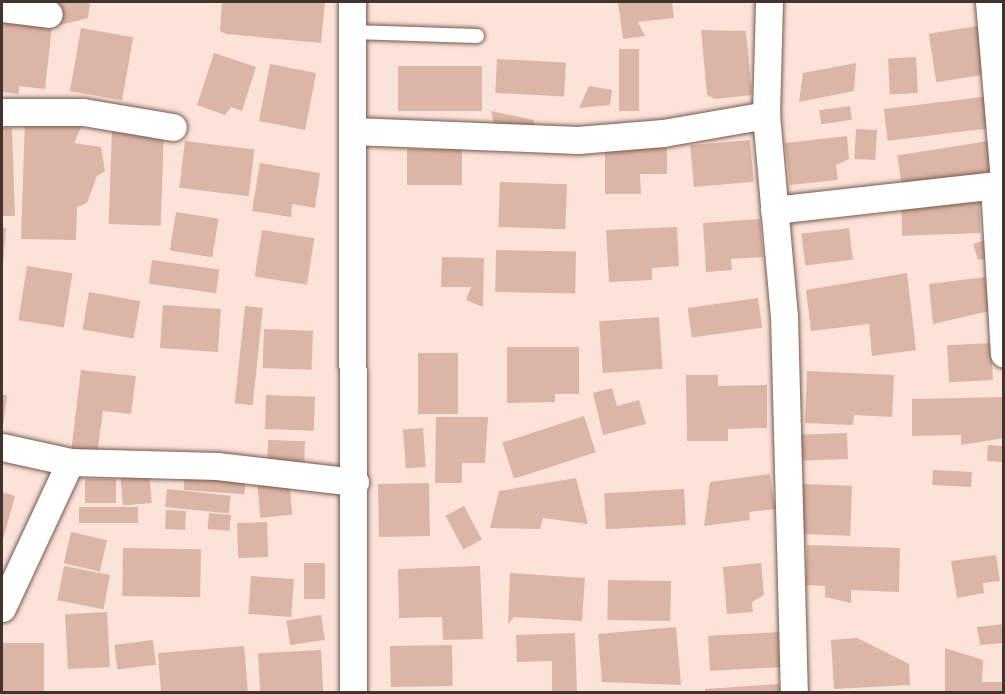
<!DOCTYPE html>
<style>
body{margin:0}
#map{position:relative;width:1005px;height:694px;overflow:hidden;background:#fbe3da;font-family:Karla,sans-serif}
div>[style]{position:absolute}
.building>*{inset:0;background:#dbb5a6;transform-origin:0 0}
.roads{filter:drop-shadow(0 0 2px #78584a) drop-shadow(0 0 2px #78584a)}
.lane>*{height:14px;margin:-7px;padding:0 7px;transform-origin:7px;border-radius:7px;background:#fff}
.street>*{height:27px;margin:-13.5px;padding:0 13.5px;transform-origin:13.5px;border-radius:13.5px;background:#fff}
span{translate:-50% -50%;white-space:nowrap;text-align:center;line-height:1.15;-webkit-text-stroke:4.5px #fff;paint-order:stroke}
.frame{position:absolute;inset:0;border:3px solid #42332d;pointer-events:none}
</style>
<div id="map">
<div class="building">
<div style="clip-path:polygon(60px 2px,90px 2px,88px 18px,52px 27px)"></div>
<div style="clip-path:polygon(222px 2px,325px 2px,321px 43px,226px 34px,220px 31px)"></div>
<div style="clip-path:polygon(618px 2px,672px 2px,674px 18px,638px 22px,645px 36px,623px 39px)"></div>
<div style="clip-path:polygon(2px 21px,52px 27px,45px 89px,19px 86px,19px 94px,2px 92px)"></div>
<div style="left:984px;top:25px;width:49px;height:56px;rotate:81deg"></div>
<div style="left:81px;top:28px;width:53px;height:64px;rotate:10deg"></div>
<div style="clip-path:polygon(701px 30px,746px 31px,752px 95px,715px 99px,707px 95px)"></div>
<div style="left:619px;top:49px;width:20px;height:62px"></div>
<div style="clip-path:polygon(214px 53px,256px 67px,242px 111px,231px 107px,225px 115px,197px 105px)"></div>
<div style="left:916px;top:57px;width:36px;height:28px;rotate:87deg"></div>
<div style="left:497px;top:59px;width:69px;height:34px;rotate:3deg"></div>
<div style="clip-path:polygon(856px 63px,854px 91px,799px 102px,803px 73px)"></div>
<div style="left:270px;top:64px;width:47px;height:58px;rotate:11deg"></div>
<div style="left:482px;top:66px;width:45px;height:84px;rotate:90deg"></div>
<div style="clip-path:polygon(589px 86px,612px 90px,610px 105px,579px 108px)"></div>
<div style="left:990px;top:96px;width:32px;height:107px;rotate:83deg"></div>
<div style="left:850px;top:106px;width:14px;height:31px;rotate:82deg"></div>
<div style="clip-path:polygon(491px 111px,534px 120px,531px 136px,495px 128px)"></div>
<div style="clip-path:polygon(25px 119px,84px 121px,74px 143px,101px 147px,105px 171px,97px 176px,87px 203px,77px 207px,76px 240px,21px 239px)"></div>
<div style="clip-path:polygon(2px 128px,12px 128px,15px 216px,2px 216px)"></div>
<div style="left:112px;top:129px;width:52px;height:95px;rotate:2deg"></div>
<div style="left:856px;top:129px;width:21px;height:30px;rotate:3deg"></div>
<div style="clip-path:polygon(847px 136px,849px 159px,836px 165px,838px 180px,790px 185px,785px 143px)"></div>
<div style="left:750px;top:140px;width:42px;height:60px;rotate:85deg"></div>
<div style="left:185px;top:141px;width:70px;height:47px;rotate:7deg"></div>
<div style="left:988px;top:141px;width:32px;height:92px;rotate:81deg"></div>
<div style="clip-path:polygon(605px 148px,667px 148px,667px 174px,640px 174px,641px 194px,605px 194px)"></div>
<div style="left:462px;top:149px;width:36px;height:55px;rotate:90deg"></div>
<div style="clip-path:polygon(260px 163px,320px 173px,315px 208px,292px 204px,291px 217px,252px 211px)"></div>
<div style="left:500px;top:182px;width:67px;height:45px;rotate:2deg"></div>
<div style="left:979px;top:196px;width:37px;height:78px;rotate:88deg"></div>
<div style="left:176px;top:212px;width:43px;height:39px;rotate:9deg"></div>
<div style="clip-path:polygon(760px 219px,763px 257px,731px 259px,732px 270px,706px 272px,703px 223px)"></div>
<div style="clip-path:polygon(677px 227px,679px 266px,652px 268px,652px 280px,609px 282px,606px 230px)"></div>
<div style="clip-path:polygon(2px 228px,6px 228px,3px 265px,2px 265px)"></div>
<div style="left:849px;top:228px;width:32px;height:48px;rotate:83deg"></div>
<div style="left:262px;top:230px;width:53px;height:47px;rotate:9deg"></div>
<div style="clip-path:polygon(989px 239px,993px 257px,978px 260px,973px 244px)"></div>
<div style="left:496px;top:250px;width:80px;height:42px;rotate:1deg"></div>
<div style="clip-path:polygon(442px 257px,484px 258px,483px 307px,466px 300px,471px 287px,441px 287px)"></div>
<div style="left:152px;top:260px;width:68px;height:24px;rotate:8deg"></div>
<div style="left:27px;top:266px;width:46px;height:55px;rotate:9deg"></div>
<div style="clip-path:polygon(907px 273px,916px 350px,872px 356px,869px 324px,811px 331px,806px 290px)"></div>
<div style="clip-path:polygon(985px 277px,989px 311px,933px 324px,929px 284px)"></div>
<div style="left:89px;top:292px;width:52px;height:38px;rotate:10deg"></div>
<div style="left:758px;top:298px;width:30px;height:71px;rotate:82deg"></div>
<div style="left:163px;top:305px;width:58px;height:43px;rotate:4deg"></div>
<div style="left:245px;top:306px;width:18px;height:98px;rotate:6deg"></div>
<div style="left:659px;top:317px;width:52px;height:60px;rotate:86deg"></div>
<div style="left:264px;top:329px;width:49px;height:39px;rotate:2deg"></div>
<div style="left:991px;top:343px;width:37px;height:44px;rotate:87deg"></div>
<div style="clip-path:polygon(507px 347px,579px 347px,579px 394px,555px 394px,555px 402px,507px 403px)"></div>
<div style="left:418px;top:353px;width:40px;height:61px"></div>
<div style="clip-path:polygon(81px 370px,136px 376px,131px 414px,103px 411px,97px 455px,71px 452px)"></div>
<div style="clip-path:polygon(807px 371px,894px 375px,892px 417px,854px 415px,853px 425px,805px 423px)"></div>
<div style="clip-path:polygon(686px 375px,718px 375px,718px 386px,767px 385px,767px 428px,728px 429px,728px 441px,687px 441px)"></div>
<div style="clip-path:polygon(612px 388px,617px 406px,639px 400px,646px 424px,603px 435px,593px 393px)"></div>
<div style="clip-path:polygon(2px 395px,7px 395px,3px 426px,2px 426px)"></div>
<div style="left:266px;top:395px;width:49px;height:34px;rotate:2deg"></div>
<div style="clip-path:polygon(1004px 397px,1004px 438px,961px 445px,961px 435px,912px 436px,912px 399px)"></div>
<div style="left:584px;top:416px;width:38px;height:86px;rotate:72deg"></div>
<div style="clip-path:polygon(436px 417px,488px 417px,485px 463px,462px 463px,462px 483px,435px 483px)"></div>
<div style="left:423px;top:428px;width:39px;height:20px;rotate:86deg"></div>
<div style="left:847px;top:433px;width:26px;height:49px;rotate:88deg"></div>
<div style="left:268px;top:440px;width:37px;height:27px;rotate:2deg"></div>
<div style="left:988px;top:445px;width:16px;height:16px;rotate:4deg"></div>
<div style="left:185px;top:469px;width:61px;height:21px;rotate:4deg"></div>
<div style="left:933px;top:470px;width:39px;height:15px;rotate:3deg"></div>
<div style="left:149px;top:471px;width:32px;height:29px;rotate:85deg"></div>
<div style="clip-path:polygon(770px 474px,775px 509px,749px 512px,750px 520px,704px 526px,710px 482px)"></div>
<div style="left:289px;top:478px;width:37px;height:32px;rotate:85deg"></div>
<div style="clip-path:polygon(576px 478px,588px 524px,543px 518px,540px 529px,490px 528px,499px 491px)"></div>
<div style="left:85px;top:479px;width:31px;height:24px"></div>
<div style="left:429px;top:483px;width:53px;height:51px;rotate:89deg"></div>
<div style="left:802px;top:484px;width:50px;height:50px;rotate:2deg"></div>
<div style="left:167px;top:489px;width:64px;height:18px;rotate:6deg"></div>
<div style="left:684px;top:489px;width:36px;height:80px;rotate:87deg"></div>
<div style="clip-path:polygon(2px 492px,15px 496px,2px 543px)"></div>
<div style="left:464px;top:506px;width:38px;height:21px;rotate:62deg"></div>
<div style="left:138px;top:507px;width:16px;height:59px;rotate:90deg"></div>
<div style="left:166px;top:510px;width:20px;height:19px;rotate:3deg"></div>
<div style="left:209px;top:513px;width:22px;height:16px;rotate:5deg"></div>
<div style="left:267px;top:522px;width:35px;height:30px;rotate:88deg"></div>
<div style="left:71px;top:532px;width:37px;height:32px;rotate:13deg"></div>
<div style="clip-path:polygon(807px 545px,900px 548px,899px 592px,851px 590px,851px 603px,825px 597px,825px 586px,806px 585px)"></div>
<div style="left:123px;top:548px;width:78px;height:48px;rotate:1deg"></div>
<div style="clip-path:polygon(996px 555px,1000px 581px,983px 583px,984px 593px,957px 598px,951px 561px)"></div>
<div style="left:304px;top:563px;width:21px;height:36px"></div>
<div style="clip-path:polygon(761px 563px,764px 595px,752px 602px,753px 612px,727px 614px,723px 567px)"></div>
<div style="left:64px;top:566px;width:47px;height:35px;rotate:11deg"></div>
<div style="clip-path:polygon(480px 566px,483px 639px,443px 640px,442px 617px,399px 618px,398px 569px)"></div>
<div style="clip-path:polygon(510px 573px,585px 578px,582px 621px,514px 617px,508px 624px)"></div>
<div style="left:251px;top:576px;width:43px;height:38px;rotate:4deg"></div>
<div style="left:608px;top:580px;width:63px;height:40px;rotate:1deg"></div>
<div style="left:107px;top:612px;width:55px;height:42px;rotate:87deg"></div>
<div style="left:321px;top:615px;width:25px;height:35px;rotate:81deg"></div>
<div style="clip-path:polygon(1004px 624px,1004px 643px,980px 645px,977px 627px)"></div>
<div style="clip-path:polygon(676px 627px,681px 685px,602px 682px,598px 634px)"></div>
<div style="left:782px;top:632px;width:35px;height:74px;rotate:87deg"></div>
<div style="clip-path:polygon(575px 633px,577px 692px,552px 692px,552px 661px,517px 662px,516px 635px)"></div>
<div style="clip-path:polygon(857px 638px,909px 664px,910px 685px,834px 689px,831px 640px)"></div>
<div style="left:153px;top:640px;width:25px;height:39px;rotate:83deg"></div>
<div style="left:2px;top:643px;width:42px;height:49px"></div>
<div style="left:452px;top:645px;width:41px;height:62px;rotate:89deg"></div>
<div style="clip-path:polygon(244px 646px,248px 692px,161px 692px,158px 653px)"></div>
<div style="clip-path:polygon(945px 648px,983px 660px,982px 682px,1004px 682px,1004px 692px,945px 692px)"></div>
<div style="left:321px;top:650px;width:42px;height:63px;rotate:87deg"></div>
<div style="clip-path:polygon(779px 684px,780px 692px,705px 692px,705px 689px)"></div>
</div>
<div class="roads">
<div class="lane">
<div style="left:352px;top:32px;width:125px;rotate:1.8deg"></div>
</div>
<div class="street">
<div style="left:352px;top:2px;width:690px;rotate:89.92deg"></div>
<div style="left:769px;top:2px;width:113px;rotate:91.5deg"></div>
<div style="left:766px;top:115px;width:202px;rotate:84.9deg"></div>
<div style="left:784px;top:316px;width:376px;rotate:88.5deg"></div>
<div style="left:989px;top:2px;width:179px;rotate:85.2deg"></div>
<div style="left:2px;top:8px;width:47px;rotate:7.3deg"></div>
<div style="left:2px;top:112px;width:81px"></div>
<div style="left:83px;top:112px;width:91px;rotate:9.5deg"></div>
<div style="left:353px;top:131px;width:225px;rotate:2.3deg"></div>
<div style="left:578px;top:140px;width:85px;rotate:-4.7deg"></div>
<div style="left:663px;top:133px;width:105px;rotate:-9.9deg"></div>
<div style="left:994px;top:186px;width:168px;rotate:86.6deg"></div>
<div style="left:774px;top:210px;width:231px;rotate:-6.4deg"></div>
<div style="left:2px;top:447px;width:70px;rotate:12.4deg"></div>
<div style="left:2px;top:608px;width:161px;rotate:-65deg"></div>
<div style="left:70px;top:462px;width:147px;rotate:1.6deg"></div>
<div style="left:217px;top:466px;width:139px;rotate:6.6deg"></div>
</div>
</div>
<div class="frame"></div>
</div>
